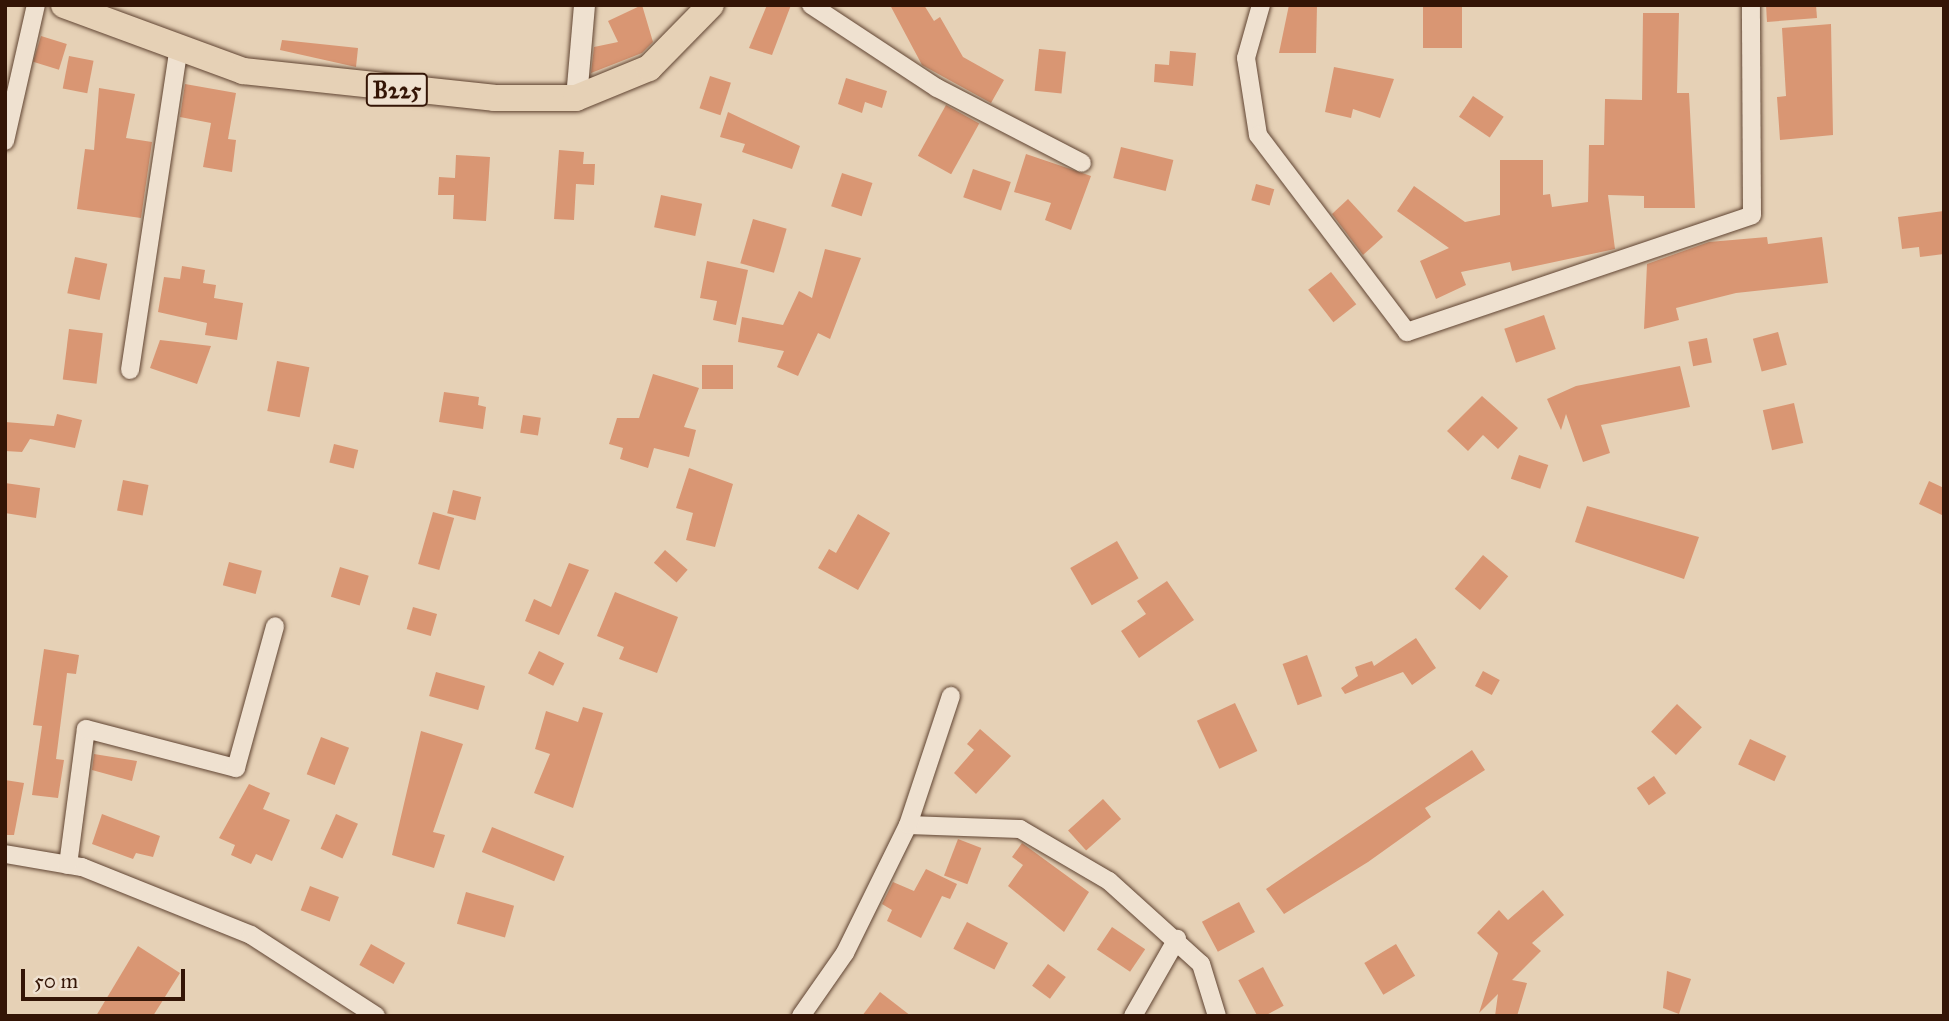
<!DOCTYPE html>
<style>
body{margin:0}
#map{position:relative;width:1949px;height:1021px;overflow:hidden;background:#e6d1b6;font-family:"IM FELL Great Primer",serif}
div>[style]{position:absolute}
.building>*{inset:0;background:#d99673;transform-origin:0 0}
.roads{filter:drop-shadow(0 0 2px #604432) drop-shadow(0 0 2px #604432)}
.minor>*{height:18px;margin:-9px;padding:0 9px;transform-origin:9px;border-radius:9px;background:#efe1d0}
.tertiary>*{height:21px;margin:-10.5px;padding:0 10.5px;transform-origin:10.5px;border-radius:10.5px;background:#efe1d0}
.primary>*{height:26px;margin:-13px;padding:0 13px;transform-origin:13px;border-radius:13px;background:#e6d1b6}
span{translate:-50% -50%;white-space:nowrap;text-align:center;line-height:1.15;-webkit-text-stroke:6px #efe1d0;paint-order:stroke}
.shield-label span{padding:2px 5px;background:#efe1d0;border:2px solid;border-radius:5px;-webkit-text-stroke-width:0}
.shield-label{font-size:23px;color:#341506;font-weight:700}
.frame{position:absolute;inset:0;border:7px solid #341506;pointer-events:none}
.scale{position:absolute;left:21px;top:969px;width:164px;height:32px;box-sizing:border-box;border:4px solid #341506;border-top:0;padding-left:9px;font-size:21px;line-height:24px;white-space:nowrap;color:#341506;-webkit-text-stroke:5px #efe1d0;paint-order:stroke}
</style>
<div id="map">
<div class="building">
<div style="clip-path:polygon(642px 5px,653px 42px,642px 53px,591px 73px,594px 47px,618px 42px,608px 21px)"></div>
<div style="clip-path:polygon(767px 5px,791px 5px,772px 55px,749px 48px)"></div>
<div style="clip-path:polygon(890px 5px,924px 5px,934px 21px,940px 17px,963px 57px,1004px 80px,991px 103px,922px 65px)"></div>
<div style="clip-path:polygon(1289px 5px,1317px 5px,1316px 53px,1279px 53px)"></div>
<div style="left:1423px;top:5px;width:39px;height:43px"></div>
<div style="clip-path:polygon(1766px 5px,1816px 5px,1817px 18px,1767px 22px)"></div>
<div style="clip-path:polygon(1643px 13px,1679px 13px,1677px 93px,1689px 93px,1695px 208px,1644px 208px,1644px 196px,1608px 195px,1615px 249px,1512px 271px,1510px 262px,1461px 272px,1466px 285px,1436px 299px,1420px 261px,1449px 248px,1397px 211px,1414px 186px,1465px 222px,1500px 215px,1500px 160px,1543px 160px,1543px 195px,1550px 194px,1552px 207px,1588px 202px,1589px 145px,1604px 145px,1605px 99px,1642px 100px)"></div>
<div style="clip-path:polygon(1831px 24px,1833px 135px,1780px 140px,1777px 97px,1786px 96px,1782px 28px)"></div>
<div style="left:41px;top:36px;width:27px;height:27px;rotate:17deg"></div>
<div style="clip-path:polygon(282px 40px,358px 48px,356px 67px,280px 50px)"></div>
<div style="left:1039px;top:49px;width:27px;height:42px;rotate:6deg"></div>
<div style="clip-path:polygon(1170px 51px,1196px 53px,1193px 86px,1154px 82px,1155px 64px,1169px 65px)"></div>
<div style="left:69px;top:56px;width:25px;height:33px;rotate:11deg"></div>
<div style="clip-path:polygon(1334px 67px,1394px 79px,1380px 118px,1353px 109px,1351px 118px,1325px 112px)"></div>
<div style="left:710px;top:76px;width:22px;height:34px;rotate:18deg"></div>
<div style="clip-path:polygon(846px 78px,887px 91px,882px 108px,865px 102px,862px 113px,838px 104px)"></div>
<div style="clip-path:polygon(185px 84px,236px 93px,228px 139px,236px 140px,232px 172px,203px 167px,211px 123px,180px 117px)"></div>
<div style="clip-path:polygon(99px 88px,135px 94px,126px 138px,152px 142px,141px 218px,77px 209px,85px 149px,94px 150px)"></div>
<div style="left:1473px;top:96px;width:37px;height:25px;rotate:34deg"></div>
<div style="left:946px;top:105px;width:38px;height:58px;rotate:29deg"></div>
<div style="clip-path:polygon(728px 112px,800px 146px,792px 169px,742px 152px,745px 144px,720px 137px)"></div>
<div style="left:1121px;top:147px;width:54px;height:32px;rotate:14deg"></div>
<div style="clip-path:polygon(559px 150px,584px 152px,583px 164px,595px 164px,594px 185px,576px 184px,574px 220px,554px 219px)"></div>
<div style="clip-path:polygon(1026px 154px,1091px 176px,1071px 230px,1045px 220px,1051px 203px,1014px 192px)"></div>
<div style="clip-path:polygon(456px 155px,490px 157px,486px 221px,453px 219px,454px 195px,438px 195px,439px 177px,455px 178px)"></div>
<div style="left:973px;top:169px;width:40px;height:30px;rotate:19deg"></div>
<div style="left:842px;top:173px;width:32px;height:35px;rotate:18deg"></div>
<div style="left:1256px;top:184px;width:19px;height:17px;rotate:16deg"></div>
<div style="left:661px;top:195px;width:42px;height:33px;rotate:12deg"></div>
<div style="clip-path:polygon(1348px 199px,1383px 237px,1363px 255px,1332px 214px)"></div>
<div style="clip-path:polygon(1944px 211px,1944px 254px,1920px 257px,1919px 247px,1902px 249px,1898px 217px)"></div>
<div style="left:753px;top:219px;width:35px;height:46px;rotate:16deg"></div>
<div style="clip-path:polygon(1767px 237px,1768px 244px,1822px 237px,1828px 283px,1736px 293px,1676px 308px,1679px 320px,1644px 329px,1647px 264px,1709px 242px)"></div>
<div style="clip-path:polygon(825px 249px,861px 258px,830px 339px,818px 333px,798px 376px,777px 367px,784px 351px,738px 342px,742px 317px,783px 325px,799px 291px,812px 298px)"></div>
<div style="left:75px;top:257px;width:33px;height:37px;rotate:12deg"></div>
<div style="clip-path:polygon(707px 261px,748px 270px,736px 325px,713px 320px,717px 301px,700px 298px)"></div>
<div style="clip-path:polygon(182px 266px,205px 270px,203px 283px,216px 285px,214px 298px,243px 303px,237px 340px,205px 335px,207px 323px,158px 312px,164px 277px,180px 279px)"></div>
<div style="left:1331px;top:272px;width:41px;height:29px;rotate:52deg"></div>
<div style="left:1544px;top:315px;width:36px;height:42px;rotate:71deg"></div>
<div style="left:69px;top:329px;width:34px;height:51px;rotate:7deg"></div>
<div style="left:1778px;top:332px;width:34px;height:26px;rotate:75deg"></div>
<div style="left:1707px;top:338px;width:25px;height:19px;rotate:79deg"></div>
<div style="clip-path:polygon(160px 340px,211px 346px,197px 384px,150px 368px)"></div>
<div style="left:277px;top:361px;width:33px;height:51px;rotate:11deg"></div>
<div style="left:702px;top:365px;width:31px;height:24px"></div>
<div style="clip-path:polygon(1680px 366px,1690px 407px,1601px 425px,1610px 453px,1583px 462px,1566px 414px,1561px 430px,1547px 399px,1576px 386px)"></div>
<div style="clip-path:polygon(653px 374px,699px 388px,684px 427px,696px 430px,689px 457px,654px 448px,648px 468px,620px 459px,623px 448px,609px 444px,617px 418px,639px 418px)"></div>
<div style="clip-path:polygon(444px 392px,479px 397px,478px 405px,486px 407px,483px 429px,439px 422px)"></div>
<div style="clip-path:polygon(1482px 396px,1518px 428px,1498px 449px,1483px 435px,1468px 451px,1447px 431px)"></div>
<div style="left:1794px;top:403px;width:41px;height:32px;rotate:77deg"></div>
<div style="clip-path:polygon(57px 414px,82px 420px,75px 448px,30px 439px,22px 452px,5px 451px,5px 422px,54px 426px)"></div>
<div style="left:523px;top:415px;width:18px;height:18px;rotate:9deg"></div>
<div style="left:334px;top:444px;width:25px;height:19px;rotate:14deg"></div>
<div style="left:1519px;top:455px;width:31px;height:25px;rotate:19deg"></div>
<div style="clip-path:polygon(689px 468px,733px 484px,715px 547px,686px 540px,693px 513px,676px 508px)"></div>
<div style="left:123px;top:480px;width:26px;height:31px;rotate:11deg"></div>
<div style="clip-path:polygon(1929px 481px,1944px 488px,1944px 516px,1919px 504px)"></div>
<div style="clip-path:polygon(5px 483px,40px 488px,36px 518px,5px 513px)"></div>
<div style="left:453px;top:490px;width:29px;height:24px;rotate:14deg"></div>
<div style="clip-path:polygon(1587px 506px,1699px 537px,1684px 579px,1575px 542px)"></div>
<div style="left:433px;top:512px;width:22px;height:54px;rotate:16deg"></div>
<div style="clip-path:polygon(858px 514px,890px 533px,858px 590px,818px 568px,829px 549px,836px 553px)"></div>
<div style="left:1117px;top:541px;width:43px;height:54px;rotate:60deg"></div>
<div style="left:665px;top:550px;width:30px;height:17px;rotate:41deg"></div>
<div style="left:1483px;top:555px;width:33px;height:44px;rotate:40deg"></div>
<div style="left:229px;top:562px;width:34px;height:24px;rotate:15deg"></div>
<div style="clip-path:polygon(569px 563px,589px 570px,559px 635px,525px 621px,534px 599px,551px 607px)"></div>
<div style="left:340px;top:567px;width:30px;height:31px;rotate:17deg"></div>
<div style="clip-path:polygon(1167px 581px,1194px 620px,1139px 658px,1121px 631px,1146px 614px,1137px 601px)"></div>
<div style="clip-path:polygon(615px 592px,678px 617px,657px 673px,619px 659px,624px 647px,597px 636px)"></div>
<div style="left:413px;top:607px;width:25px;height:23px;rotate:16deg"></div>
<div style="clip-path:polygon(1416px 638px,1436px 668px,1412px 685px,1403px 672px,1345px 694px,1341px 688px,1358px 676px,1355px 667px,1372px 661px,1374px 666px)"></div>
<div style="clip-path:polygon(44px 649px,79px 655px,76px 674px,67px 673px,56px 759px,64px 760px,58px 798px,32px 795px,42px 726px,33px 725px)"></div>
<div style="left:539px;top:651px;width:28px;height:25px;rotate:26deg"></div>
<div style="left:1307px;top:655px;width:44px;height:26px;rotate:70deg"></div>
<div style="left:1483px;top:671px;width:19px;height:17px;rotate:28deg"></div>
<div style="left:436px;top:672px;width:51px;height:25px;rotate:16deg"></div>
<div style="left:1235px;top:703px;width:53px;height:42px;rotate:65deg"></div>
<div style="left:1677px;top:704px;width:34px;height:38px;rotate:43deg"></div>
<div style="clip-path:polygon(583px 707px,603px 713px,573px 808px,534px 793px,550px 754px,535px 749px,546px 711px,578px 722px)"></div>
<div style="clip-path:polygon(980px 729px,1011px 756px,976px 794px,954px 773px,974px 750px,967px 744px)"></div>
<div style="clip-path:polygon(421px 731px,463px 744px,433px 832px,445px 835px,434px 868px,392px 855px)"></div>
<div style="left:321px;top:737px;width:30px;height:40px;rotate:21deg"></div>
<div style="left:1750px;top:739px;width:40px;height:28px;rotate:25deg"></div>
<div style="clip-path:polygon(1472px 750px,1485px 770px,1425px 808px,1431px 817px,1368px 862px,1284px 914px,1266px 889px)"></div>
<div style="clip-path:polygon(94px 754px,137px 761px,132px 781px,92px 770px)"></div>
<div style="left:1654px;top:776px;width:21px;height:21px;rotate:55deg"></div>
<div style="clip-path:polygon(5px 780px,24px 783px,14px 835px,5px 835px)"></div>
<div style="clip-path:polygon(249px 784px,270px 793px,263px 809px,290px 820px,272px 861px,256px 854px,251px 864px,231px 855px,235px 845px,219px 838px)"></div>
<div style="left:1103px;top:799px;width:27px;height:47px;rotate:48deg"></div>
<div style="clip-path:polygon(102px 814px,160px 836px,153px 857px,136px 853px,133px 859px,92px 844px)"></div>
<div style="left:336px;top:814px;width:24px;height:38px;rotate:24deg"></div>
<div style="left:492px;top:827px;width:78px;height:27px;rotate:22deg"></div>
<div style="left:958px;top:839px;width:25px;height:39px;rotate:21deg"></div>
<div style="clip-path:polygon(1022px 843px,1089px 892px,1064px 932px,1008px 886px,1023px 865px,1012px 857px)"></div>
<div style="clip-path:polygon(926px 869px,957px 884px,950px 899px,942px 896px,921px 938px,887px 921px,892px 910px,882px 904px,893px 882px,914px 891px)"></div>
<div style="left:310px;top:886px;width:31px;height:26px;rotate:21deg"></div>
<div style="clip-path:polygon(1543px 890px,1564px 915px,1532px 943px,1541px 951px,1512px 980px,1527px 983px,1517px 1016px,1495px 1016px,1498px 994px,1479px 1013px,1498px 953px,1477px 933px,1499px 910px,1508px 920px)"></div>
<div style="left:466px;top:892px;width:50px;height:33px;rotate:16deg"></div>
<div style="left:1239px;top:902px;width:34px;height:42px;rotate:62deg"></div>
<div style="left:967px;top:922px;width:46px;height:30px;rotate:27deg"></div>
<div style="left:1112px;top:927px;width:40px;height:27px;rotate:34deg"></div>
<div style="left:371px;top:944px;width:39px;height:24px;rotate:29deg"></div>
<div style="left:1396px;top:944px;width:37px;height:37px;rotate:59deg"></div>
<div style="clip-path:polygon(138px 946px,180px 973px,153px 1016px,96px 1016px)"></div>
<div style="left:1048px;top:964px;width:22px;height:27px;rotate:36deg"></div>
<div style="left:1263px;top:967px;width:44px;height:28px;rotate:62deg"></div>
<div style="clip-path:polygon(1667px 971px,1691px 979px,1679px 1014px,1663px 1008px)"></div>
<div style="clip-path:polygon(880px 992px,911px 1016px,862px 1016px)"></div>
</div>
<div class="roads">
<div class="minor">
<div style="left:811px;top:5px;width:151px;rotate:33.4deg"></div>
<div style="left:937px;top:88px;width:163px;rotate:27.3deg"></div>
<div style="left:1261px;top:5px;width:55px;rotate:105.8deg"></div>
<div style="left:1246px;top:58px;width:78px;rotate:81.1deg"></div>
<div style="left:1258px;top:135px;width:247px;rotate:52.9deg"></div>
<div style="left:1407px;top:332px;width:364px;rotate:-18.7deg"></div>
<div style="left:1752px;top:215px;width:210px;rotate:-90.3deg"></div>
<div style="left:5px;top:141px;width:139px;rotate:-77.2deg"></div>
<div style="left:130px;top:370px;width:328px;rotate:-81.4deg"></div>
<div style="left:908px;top:825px;width:112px;rotate:2deg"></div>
<div style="left:1020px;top:829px;width:103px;rotate:30.3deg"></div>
<div style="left:1109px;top:881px;width:124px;rotate:42.1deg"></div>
<div style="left:1201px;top:964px;width:54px;rotate:72.9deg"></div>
<div style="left:5px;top:854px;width:78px;rotate:9.6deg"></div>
<div style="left:82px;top:867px;width:182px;rotate:21.9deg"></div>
<div style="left:251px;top:935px;width:149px;rotate:32.9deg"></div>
<div style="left:68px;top:865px;width:137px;rotate:-82.5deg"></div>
<div style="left:86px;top:729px;width:155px;rotate:14.6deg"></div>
<div style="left:236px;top:768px;width:147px;rotate:-74.6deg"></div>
<div style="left:801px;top:1016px;width:77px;rotate:-55.1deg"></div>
<div style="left:845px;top:953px;width:143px;rotate:-63.8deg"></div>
<div style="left:908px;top:825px;width:136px;rotate:-71.6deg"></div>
<div style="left:1133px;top:1016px;width:89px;rotate:-60.3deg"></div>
</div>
<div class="tertiary">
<div style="left:576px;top:98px;width:93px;rotate:-85.1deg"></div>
</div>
<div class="primary">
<div style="left:64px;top:5px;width:191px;rotate:20.2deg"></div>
<div style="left:243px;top:71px;width:252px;rotate:6.1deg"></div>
<div style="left:494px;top:98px;width:82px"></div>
<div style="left:576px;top:98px;width:79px;rotate:-22.3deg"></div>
<div style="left:649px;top:68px;width:88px;rotate:-45.5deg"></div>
</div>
</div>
<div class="shield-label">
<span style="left:397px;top:90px">B225</span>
</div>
<div class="frame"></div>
<div class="scale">50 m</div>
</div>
